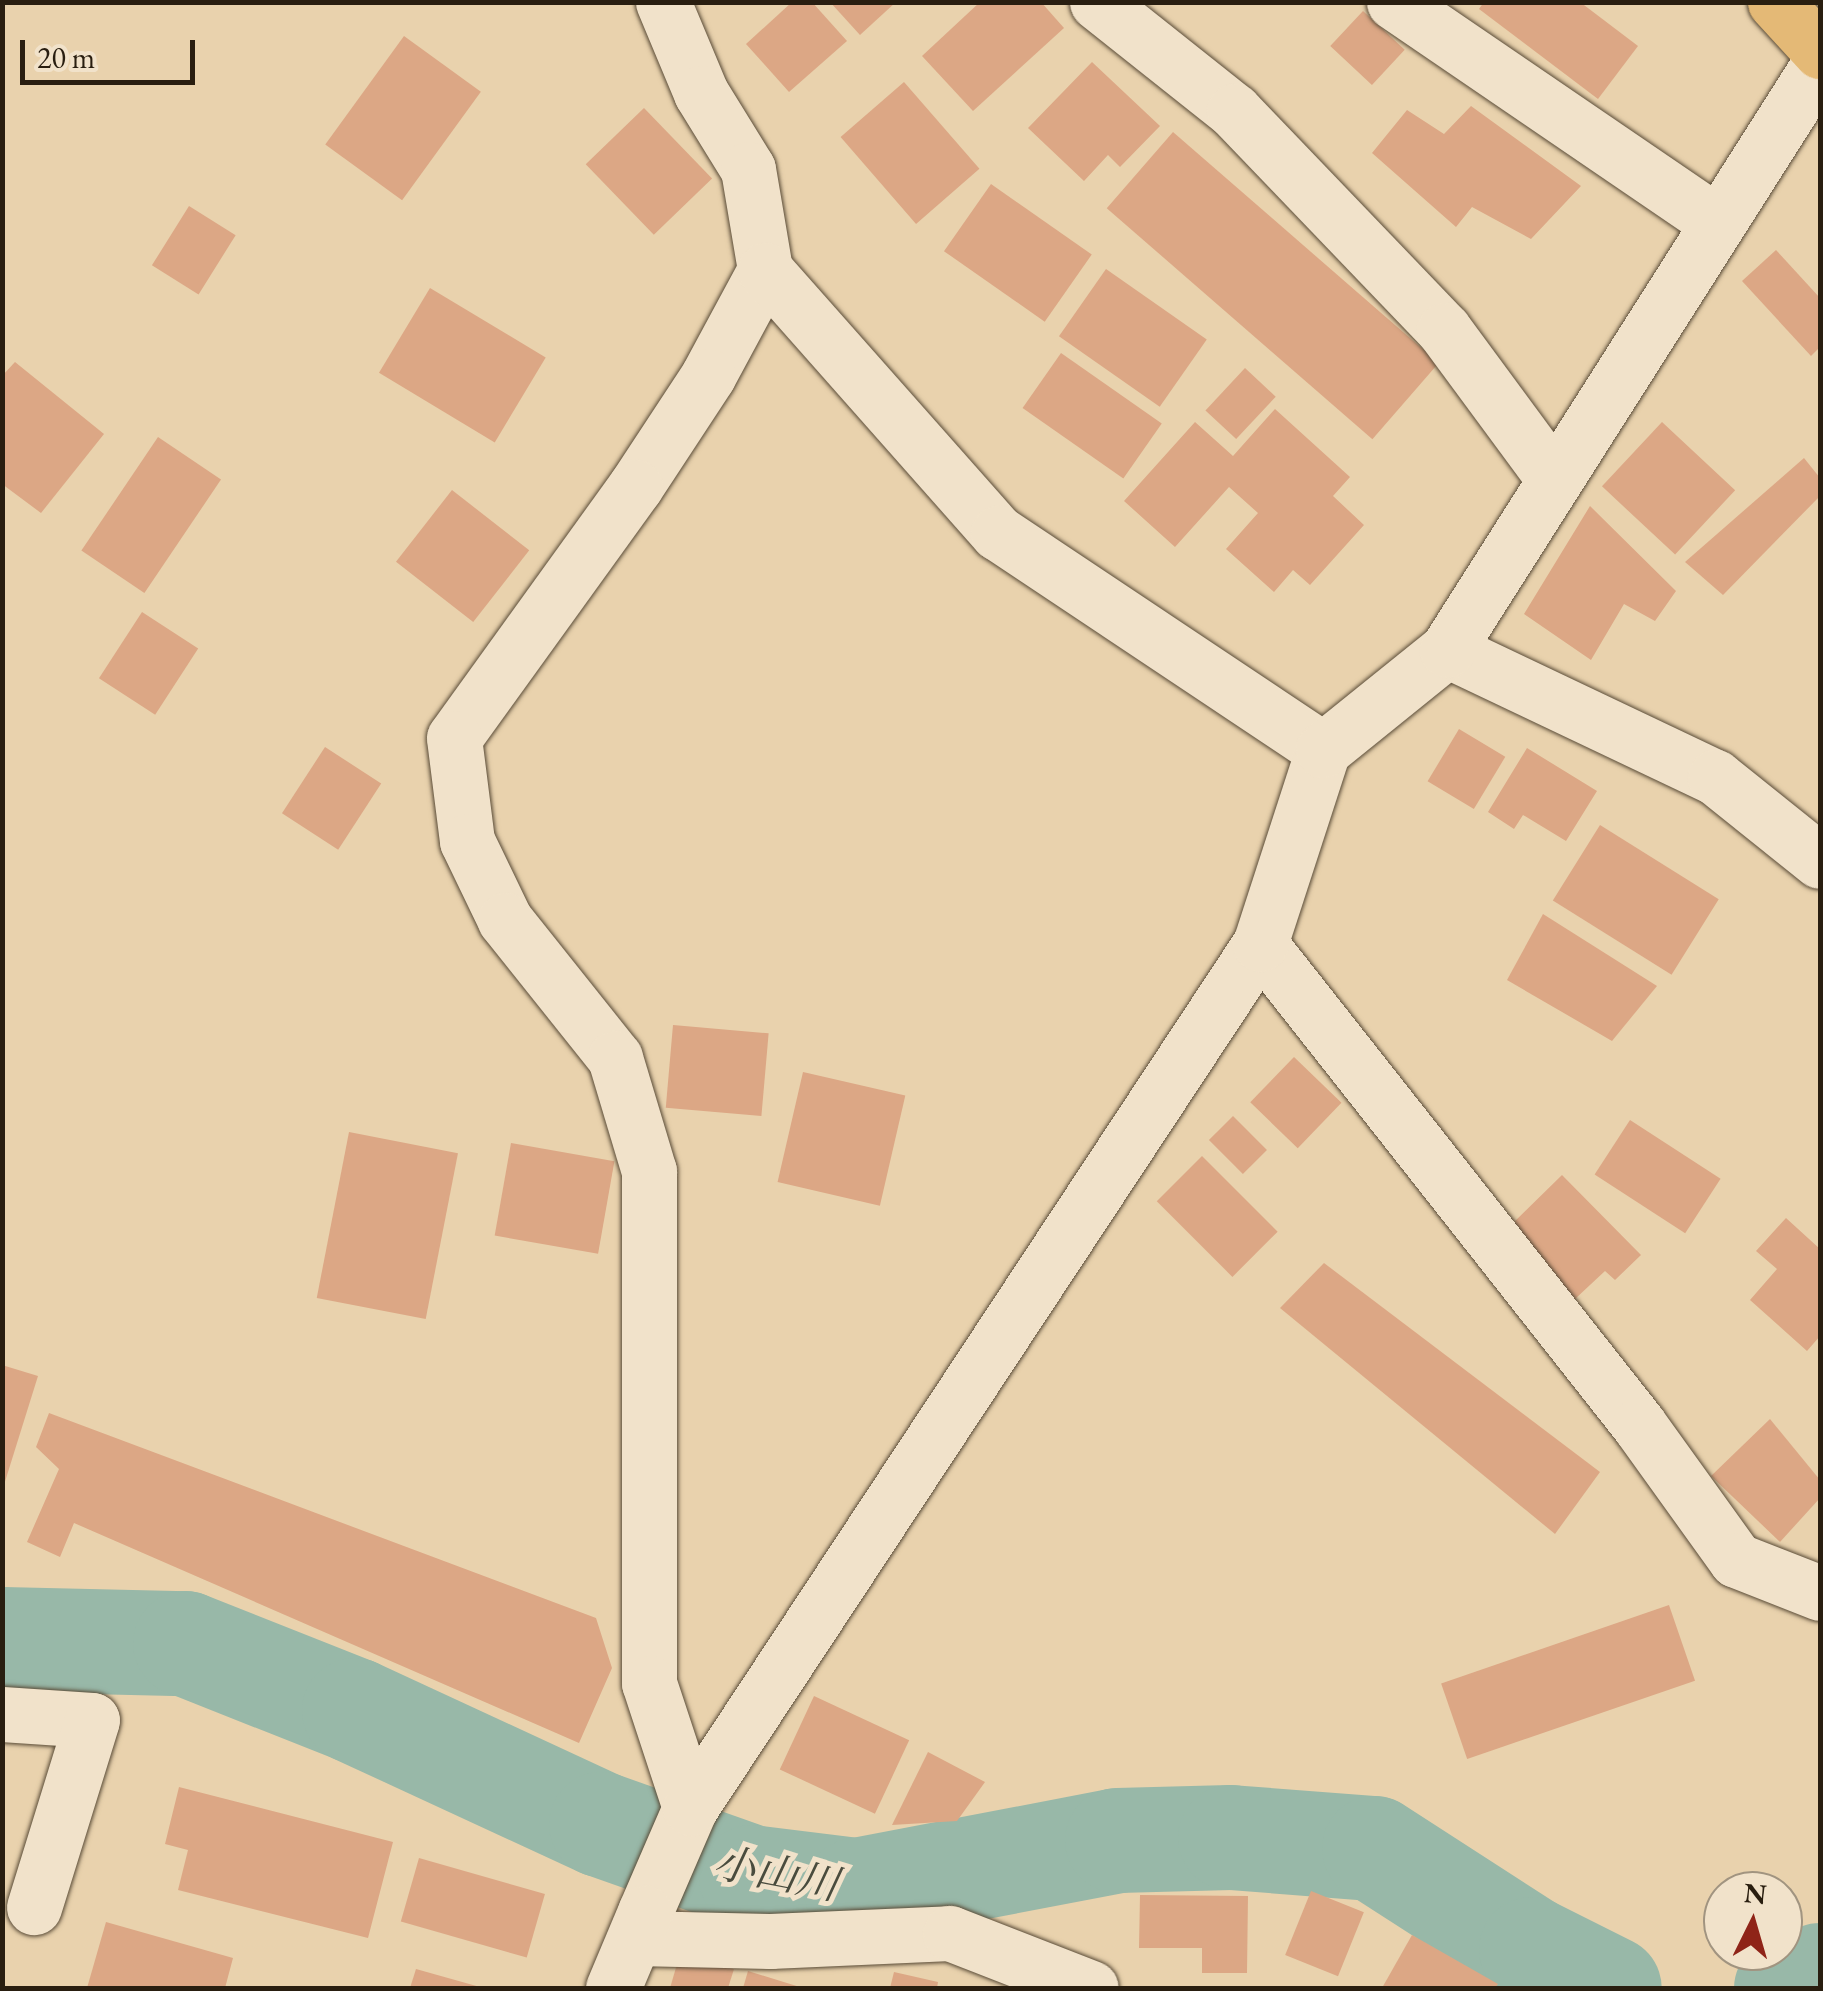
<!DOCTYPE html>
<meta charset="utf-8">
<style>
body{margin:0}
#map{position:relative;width:1823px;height:1991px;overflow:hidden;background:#e9d2ad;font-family:"EB Garamond","Noto Serif JP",serif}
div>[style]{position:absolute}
.river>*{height:105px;margin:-52.5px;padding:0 52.5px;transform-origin:52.5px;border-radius:52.5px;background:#98b8a8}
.building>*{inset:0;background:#dca785;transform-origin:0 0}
.roads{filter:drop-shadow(0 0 2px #594b37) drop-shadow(0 0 2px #594b37)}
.minor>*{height:55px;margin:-27.5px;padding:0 27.5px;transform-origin:27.5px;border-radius:27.5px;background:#f1e2ca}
.tertiary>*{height:55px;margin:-27.5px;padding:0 27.5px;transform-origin:27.5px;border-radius:27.5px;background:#f1e2ca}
.trunk>*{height:55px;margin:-27.5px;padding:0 27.5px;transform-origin:27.5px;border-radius:27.5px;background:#e4b976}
span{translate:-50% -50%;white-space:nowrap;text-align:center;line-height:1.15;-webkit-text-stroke:10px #f1e2ca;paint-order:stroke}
.water-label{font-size:42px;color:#4a4c3e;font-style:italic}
.frame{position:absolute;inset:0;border:5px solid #291e10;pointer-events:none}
.north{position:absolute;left:1703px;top:1871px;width:100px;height:100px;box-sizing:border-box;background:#f1e2ca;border:2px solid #a19480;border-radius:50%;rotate:5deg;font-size:28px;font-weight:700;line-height:40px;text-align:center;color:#291e10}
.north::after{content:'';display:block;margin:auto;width:35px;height:45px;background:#8f2418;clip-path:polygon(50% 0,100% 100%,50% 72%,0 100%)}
.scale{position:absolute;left:20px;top:40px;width:175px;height:45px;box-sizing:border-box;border:5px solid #291e10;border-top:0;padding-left:12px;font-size:30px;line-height:35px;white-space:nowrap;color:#291e10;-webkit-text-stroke:8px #f1e2ca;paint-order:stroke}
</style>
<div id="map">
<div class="river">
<div style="left:2px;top:1639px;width:183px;rotate:1.3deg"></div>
<div style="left:185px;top:1643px;width:182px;rotate:21.6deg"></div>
<div style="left:354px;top:1710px;width:272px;rotate:24.8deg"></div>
<div style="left:601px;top:1824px;width:159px;rotate:19.5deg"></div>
<div style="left:751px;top:1877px;width:106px;rotate:7.1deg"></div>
<div style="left:856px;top:1890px;width:266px;rotate:-10.8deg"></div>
<div style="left:1117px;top:1840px;width:113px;rotate:-1.5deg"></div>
<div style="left:1230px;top:1837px;width:144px;rotate:4.4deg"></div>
<div style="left:1374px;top:1848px;width:187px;rotate:32.8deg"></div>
<div style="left:1531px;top:1949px;width:87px;rotate:26.6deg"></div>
<div style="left:1786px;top:1988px;width:36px;rotate:-21deg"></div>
</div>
<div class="building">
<div style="clip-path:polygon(792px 2px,812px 2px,847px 41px,789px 92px,746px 44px)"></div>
<div style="clip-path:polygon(830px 2px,896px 2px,860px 35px)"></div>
<div style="clip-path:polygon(980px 2px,1041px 2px,1064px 28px,973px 111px,922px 56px)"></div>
<div style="clip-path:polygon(1484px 2px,1580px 2px,1638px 46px,1598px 99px,1479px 9px)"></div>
<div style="left:1363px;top:11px;width:57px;height:48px;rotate:43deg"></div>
<div style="left:404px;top:36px;width:95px;height:134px;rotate:36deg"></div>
<div style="clip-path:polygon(1092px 62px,1160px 126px,1120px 167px,1108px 155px,1084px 181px,1028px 128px)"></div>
<div style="left:904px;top:82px;width:115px;height:84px;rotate:49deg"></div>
<div style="clip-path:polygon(1471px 106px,1581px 186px,1531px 239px,1472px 207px,1456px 227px,1372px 153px,1407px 110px,1444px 134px)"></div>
<div style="left:644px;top:108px;width:98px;height:81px;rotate:46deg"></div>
<div style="left:1173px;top:132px;width:352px;height:101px;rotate:41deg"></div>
<div style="left:991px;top:184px;width:123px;height:82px;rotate:35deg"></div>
<div style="left:189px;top:206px;width:55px;height:70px;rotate:32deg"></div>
<div style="clip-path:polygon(1776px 250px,1820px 298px,1820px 347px,1811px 356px,1742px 281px)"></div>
<div style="left:1106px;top:269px;width:123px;height:82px;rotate:35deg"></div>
<div style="left:430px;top:288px;width:135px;height:99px;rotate:31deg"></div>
<div style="left:1061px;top:353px;width:123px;height:67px;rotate:35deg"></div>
<div style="clip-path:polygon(15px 362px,104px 434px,41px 513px,2px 484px,2px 376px)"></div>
<div style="left:1245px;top:368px;width:42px;height:58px;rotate:43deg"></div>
<div style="clip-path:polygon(1275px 409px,1350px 477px,1333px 496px,1364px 525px,1310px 585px,1293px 570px,1274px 592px,1226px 549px,1258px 513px,1229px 487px,1175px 547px,1124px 501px,1195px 422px,1233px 456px)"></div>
<div style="left:1662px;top:422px;width:100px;height:88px;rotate:43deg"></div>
<div style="left:158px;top:437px;width:76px;height:137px;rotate:34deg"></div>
<div style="clip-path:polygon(1804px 458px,1820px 478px,1820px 496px,1723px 595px,1685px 562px)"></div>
<div style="left:452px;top:490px;width:98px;height:91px;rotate:38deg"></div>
<div style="clip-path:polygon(1590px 506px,1676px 591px,1655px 621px,1624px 604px,1591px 660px,1524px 614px)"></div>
<div style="left:142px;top:612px;width:67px;height:79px;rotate:33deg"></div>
<div style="left:1459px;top:729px;width:54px;height:61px;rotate:31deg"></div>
<div style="left:325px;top:747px;width:67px;height:79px;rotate:33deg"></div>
<div style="clip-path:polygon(1527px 748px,1597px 791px,1566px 841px,1523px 815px,1514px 829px,1488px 812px)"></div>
<div style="left:1600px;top:825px;width:140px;height:89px;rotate:32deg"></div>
<div style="clip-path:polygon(1543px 914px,1657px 986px,1612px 1041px,1507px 980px)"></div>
<div style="left:673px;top:1025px;width:96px;height:83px;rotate:5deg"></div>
<div style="left:1294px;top:1057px;width:66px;height:63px;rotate:44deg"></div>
<div style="left:803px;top:1072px;width:105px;height:113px;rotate:13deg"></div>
<div style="left:1233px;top:1116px;width:48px;height:34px;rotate:45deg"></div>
<div style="left:1630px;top:1120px;width:108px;height:65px;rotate:33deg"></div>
<div style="left:349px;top:1132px;width:111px;height:169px;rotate:11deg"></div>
<div style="left:511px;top:1143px;width:105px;height:94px;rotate:10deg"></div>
<div style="left:1202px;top:1156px;width:107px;height:64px;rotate:45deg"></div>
<div style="clip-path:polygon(1562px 1175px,1641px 1255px,1615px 1280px,1605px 1271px,1575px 1299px,1507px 1229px)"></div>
<div style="clip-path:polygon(1786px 1218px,1820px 1249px,1820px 1336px,1807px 1351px,1750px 1300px,1777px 1269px,1756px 1251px)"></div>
<div style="clip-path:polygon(1324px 1263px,1600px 1472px,1555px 1534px,1280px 1308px)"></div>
<div style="clip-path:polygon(2px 1365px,38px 1376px,3px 1488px,2px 1488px)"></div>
<div style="clip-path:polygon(49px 1413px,596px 1618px,612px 1668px,579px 1743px,74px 1523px,60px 1557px,27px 1542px,59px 1469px,36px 1447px)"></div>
<div style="clip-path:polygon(1770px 1419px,1820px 1480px,1820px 1498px,1780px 1542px,1711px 1476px)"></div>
<div style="left:1669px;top:1605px;width:80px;height:241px;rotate:71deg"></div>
<div style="left:814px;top:1696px;width:105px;height:81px;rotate:25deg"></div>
<div style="clip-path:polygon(928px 1752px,985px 1782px,957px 1821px,892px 1825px)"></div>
<div style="clip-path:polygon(179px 1787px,393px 1842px,368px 1938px,178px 1890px,188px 1850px,165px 1844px)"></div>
<div style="left:419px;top:1858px;width:131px;height:66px;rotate:16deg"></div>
<div style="left:1311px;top:1891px;width:57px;height:69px;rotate:22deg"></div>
<div style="clip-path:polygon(1140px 1895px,1248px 1896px,1247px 1973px,1202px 1973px,1202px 1948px,1139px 1948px)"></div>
<div style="clip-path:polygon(106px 1922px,233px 1958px,225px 1988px,87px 1988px)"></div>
<div style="clip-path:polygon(1412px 1935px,1498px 1984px,1495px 1988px,1382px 1988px)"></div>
<div style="clip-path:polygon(680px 1954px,734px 1969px,728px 1988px,670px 1988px)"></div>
<div style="clip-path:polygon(416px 1969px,480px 1987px,480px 1988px,410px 1988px)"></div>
<div style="clip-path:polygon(748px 1971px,803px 1988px,743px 1988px)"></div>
<div style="clip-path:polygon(894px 1972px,938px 1982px,937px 1988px,890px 1988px)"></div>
</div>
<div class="roads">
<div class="minor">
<div style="left:663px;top:2px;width:99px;rotate:67.3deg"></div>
<div style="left:701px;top:93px;width:89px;rotate:58.3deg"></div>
<div style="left:748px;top:169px;width:102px;rotate:80.4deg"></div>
<div style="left:765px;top:270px;width:120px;rotate:118.3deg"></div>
<div style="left:708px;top:376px;width:133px;rotate:123.3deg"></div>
<div style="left:635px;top:487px;width:309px;rotate:125.8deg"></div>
<div style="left:454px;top:738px;width:104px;rotate:82.8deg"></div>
<div style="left:467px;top:841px;width:88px;rotate:64.3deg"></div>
<div style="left:505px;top:920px;width:176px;rotate:51.4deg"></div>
<div style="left:615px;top:1058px;width:118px;rotate:73.3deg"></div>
<div style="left:649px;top:1171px;width:512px;rotate:90deg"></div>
<div style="left:649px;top:1683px;width:132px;rotate:71.8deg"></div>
<div style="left:1097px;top:2px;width:175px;rotate:38.5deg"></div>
<div style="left:1234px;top:111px;width:303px;rotate:46.2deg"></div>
<div style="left:1444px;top:330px;width:185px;rotate:53.6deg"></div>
<div style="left:1394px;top:2px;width:389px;rotate:34.3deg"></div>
<div style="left:765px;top:270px;width:351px;rotate:48.5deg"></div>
<div style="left:998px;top:533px;width:391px;rotate:33.7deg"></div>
<div style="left:1447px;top:650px;width:297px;rotate:25.4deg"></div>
<div style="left:1715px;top:777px;width:134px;rotate:38.7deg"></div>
<div style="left:1260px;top:944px;width:612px;rotate:51.76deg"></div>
<div style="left:1639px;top:1425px;width:166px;rotate:54.3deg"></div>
<div style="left:1736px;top:1560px;width:90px;rotate:21.4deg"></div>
<div style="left:2px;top:1714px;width:90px;rotate:3.8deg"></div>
<div style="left:92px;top:1720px;width:196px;rotate:107.2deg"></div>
<div style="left:645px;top:1912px;width:113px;rotate:-66.6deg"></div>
<div style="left:690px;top:1808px;width:1035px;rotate:-56.59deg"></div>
<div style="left:1260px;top:944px;width:204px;rotate:-72deg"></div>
<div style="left:1323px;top:750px;width:159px;rotate:-38.9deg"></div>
<div style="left:1447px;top:650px;width:695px;rotate:-57.57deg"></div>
<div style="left:635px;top:1938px;width:135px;rotate:1.3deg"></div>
<div style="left:770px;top:1941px;width:180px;rotate:-2.5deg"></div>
<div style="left:950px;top:1933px;width:151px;rotate:21.3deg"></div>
</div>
<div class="tertiary">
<div style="left:613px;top:1988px;width:82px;rotate:-67.2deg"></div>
</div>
<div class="trunk">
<div style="left:1775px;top:2px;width:67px;rotate:47.4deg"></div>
</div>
</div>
<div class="water-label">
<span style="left:776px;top:1874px;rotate:11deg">小山川</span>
</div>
<div class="frame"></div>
<div class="north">N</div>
<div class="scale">20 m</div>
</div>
